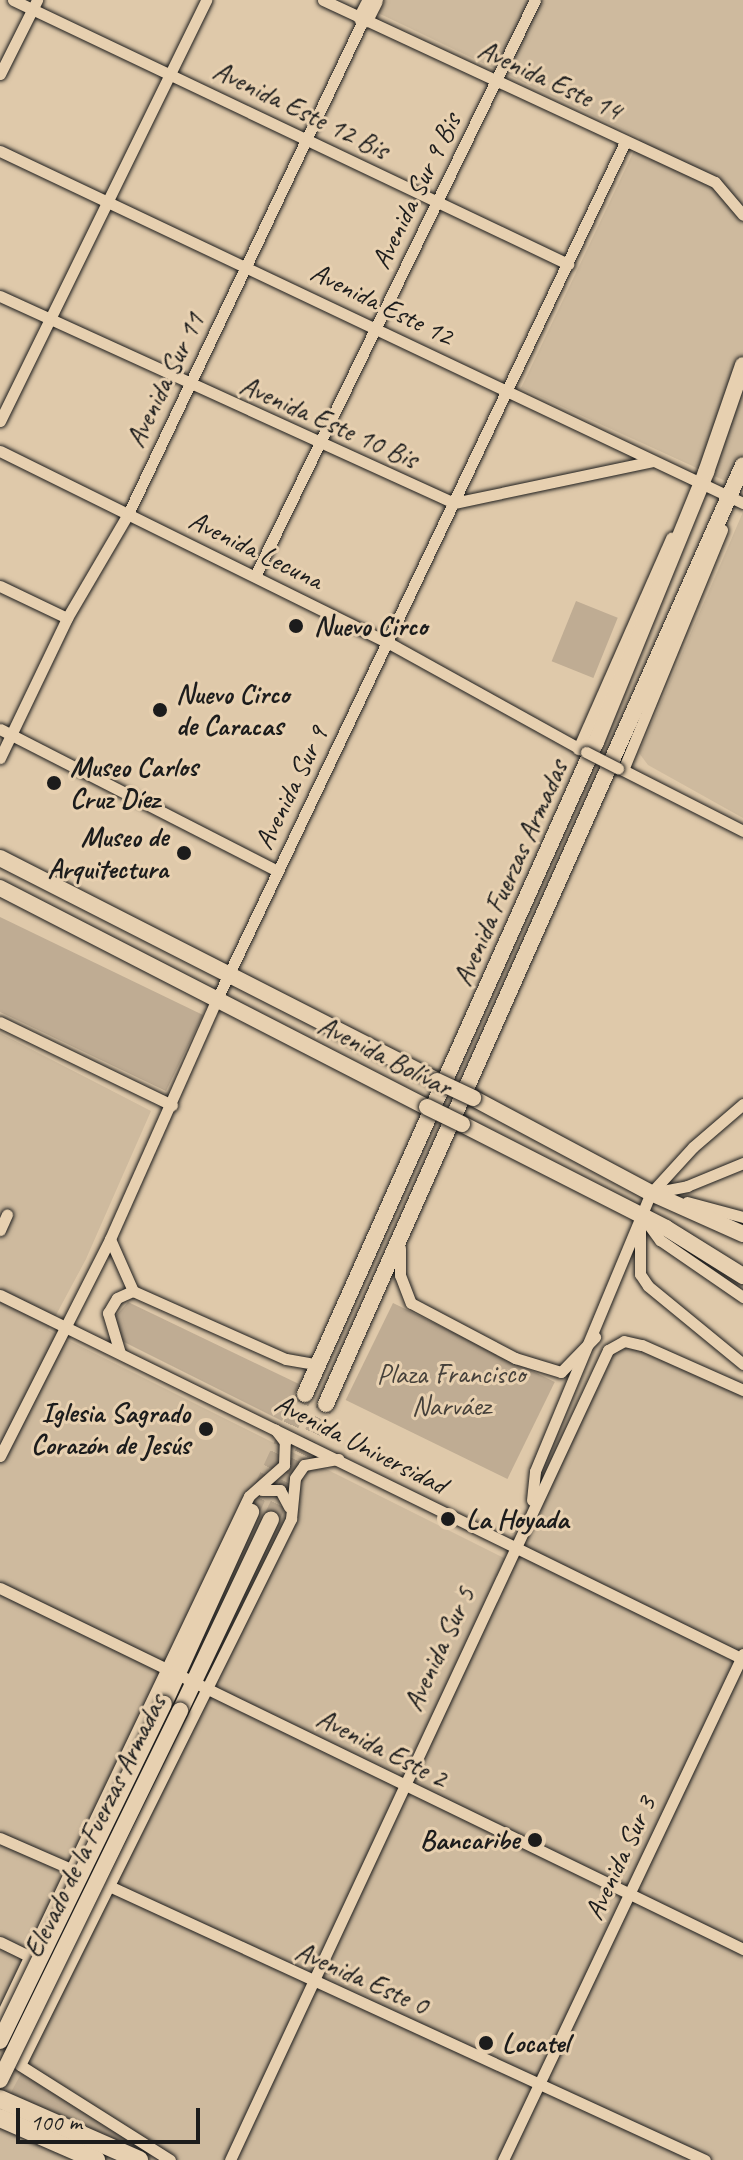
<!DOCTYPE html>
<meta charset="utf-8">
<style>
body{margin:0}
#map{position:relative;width:743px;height:2160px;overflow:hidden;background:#dfc9aa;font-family:Caveat,sans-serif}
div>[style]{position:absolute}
.built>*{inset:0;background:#ceba9e}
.green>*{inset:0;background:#bfac93;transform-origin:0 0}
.secondary-tunnel>*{height:16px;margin-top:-8px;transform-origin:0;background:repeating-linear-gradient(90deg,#b8a68e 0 16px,transparent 0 24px)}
.roads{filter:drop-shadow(0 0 2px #1c1c1c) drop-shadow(0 0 2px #1c1c1c)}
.street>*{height:11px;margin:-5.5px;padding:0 5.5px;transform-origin:5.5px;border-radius:5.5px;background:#e7d0b0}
.secondary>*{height:16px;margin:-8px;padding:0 8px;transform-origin:8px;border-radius:8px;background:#e7d0b0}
.primary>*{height:18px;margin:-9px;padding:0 9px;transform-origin:9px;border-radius:9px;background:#e7d0b0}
.highway>*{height:20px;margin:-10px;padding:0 10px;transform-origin:10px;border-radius:10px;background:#e7d0b0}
.bridges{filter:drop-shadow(0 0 2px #1c1c1c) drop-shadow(0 0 2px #1c1c1c)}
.street-bridge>*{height:11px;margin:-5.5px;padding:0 5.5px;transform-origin:5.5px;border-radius:5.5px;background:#e7d0b0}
.secondary-bridge>*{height:16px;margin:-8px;padding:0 8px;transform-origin:8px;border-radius:8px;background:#e7d0b0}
.dots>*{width:22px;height:22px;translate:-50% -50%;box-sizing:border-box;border:4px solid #e7d0b0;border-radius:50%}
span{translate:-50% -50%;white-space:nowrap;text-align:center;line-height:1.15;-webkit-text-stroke:6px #e7d0b0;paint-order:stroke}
.street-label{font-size:28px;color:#1c1c1c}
.poi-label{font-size:28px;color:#1c1c1c;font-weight:700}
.left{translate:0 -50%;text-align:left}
.right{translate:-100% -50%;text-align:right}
.park-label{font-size:28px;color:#45403a}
.scale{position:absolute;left:16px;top:2108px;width:184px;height:36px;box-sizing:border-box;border:4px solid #1c1c1c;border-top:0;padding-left:10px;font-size:24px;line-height:28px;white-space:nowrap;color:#1c1c1c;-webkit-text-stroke:6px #e7d0b0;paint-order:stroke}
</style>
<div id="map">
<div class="built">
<div style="clip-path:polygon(384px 0,743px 0,743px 489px,521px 388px,640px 138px,378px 13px)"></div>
<div style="clip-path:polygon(743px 512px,743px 818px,648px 765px,639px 753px)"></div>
<div style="clip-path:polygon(0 1033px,151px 1111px,86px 1259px,48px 1330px,514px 1563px,615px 1351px,629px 1347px,652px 1352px,743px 1397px,743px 2160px,0 2160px)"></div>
</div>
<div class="green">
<div style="left:576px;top:601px;width:45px;height:65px;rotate:22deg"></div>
<div style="clip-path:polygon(0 917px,203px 1015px,166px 1091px,0 1012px)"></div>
<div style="clip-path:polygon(128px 1302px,299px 1384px,282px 1421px,116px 1338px,115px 1317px)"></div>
<div style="left:393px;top:1303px;width:180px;height:108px;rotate:26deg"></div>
<div style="clip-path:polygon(22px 2072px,146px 2152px,9px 2096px)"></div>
</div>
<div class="secondary-tunnel">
<div style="left:251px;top:1512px;width:130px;rotate:-65.4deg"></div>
<div style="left:271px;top:1519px;width:127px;rotate:-64.4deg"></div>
</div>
<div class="roads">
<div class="street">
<div style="left:13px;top:0;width:615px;rotate:25.44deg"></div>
<div style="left:323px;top:0;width:432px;rotate:24.9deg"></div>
<div style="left:715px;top:182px;width:43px;rotate:49.7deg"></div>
<div style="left:0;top:74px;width:83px;rotate:-63.4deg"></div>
<div style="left:0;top:151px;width:822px;rotate:25.35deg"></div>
<div style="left:0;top:296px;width:499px;rotate:24.5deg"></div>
<div style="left:454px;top:503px;width:203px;rotate:-11.9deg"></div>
<div style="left:0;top:421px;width:469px;rotate:-63.9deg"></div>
<div style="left:0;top:451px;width:434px;rotate:26.3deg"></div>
<div style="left:389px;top:643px;width:225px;rotate:29deg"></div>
<div style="left:255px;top:576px;width:640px;rotate:-64.08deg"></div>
<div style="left:0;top:586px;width:74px;rotate:25.5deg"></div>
<div style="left:0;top:729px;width:312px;rotate:27.1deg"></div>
<div style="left:578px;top:749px;width:231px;rotate:-66.2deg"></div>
<div style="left:0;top:758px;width:155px;rotate:-64.4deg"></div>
<div style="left:67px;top:618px;width:121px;rotate:-59.6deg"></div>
<div style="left:128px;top:514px;width:549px;rotate:-64.55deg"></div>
<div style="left:619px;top:768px;width:139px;rotate:26.9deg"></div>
<div style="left:623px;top:770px;width:260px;rotate:-67.6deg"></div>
<div style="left:0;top:1022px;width:191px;rotate:25.8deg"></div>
<div style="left:652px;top:1193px;width:36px;rotate:-11deg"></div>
<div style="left:687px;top:1186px;width:61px;rotate:-22.3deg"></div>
<div style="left:687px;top:1202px;width:58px;rotate:15deg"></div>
<div style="left:640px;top:1219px;width:55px;rotate:90deg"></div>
<div style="left:640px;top:1274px;width:14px;rotate:56deg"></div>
<div style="left:648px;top:1286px;width:123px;rotate:39.4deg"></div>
<div style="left:646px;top:1221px;width:24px;rotate:54deg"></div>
<div style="left:660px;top:1240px;width:101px;rotate:34.5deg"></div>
<div style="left:0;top:1230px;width:17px;rotate:-66deg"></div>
<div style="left:110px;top:1239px;width:57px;rotate:66.1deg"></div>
<div style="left:133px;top:1291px;width:167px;rotate:24deg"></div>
<div style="left:286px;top:1359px;width:34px;rotate:10deg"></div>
<div style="left:400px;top:1248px;width:27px;rotate:90deg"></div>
<div style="left:400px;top:1275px;width:30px;rotate:69deg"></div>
<div style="left:411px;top:1303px;width:118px;rotate:27.9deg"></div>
<div style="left:515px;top:1358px;width:48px;rotate:16.9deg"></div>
<div style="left:561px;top:1372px;width:49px;rotate:-45.8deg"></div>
<div style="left:0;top:1295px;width:827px;rotate:26.1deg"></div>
<div style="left:120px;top:1353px;width:42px;rotate:-106.7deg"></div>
<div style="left:108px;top:1313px;width:17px;rotate:-59deg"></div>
<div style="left:117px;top:1298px;width:17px;rotate:-24deg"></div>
<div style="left:0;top:1456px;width:243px;rotate:-63.1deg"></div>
<div style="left:110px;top:1239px;width:263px;rotate:-66deg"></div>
<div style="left:217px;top:999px;width:949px;rotate:-64.54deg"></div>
<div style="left:262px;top:1490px;width:18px"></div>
<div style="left:280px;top:1490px;width:19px;rotate:62deg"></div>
<div style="left:532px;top:1500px;width:29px;rotate:-84deg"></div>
<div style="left:535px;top:1471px;width:301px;rotate:-67.4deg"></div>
<div style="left:651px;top:1193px;width:62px;rotate:-47.6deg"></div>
<div style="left:693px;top:1147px;width:66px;rotate:-40.7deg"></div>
<div style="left:0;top:1588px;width:826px;rotate:25.91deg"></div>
<div style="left:0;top:1838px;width:95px;rotate:23.6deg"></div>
<div style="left:107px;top:1885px;width:658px;rotate:24.7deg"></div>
<div style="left:0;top:1942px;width:32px;rotate:26deg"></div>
<div style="left:0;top:2018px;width:578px;rotate:-64.5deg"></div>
<div style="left:249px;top:1496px;width:47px;rotate:-41.5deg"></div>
<div style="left:284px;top:1465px;width:23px;rotate:-88deg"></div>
<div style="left:285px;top:1442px;width:16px;rotate:-128deg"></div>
<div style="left:170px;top:2160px;width:178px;rotate:-147.7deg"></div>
<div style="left:20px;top:2065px;width:610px;rotate:-63.6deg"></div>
<div style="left:291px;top:1519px;width:41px;rotate:-84.4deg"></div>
<div style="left:295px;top:1478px;width:16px;rotate:-55deg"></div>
<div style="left:304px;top:1465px;width:35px;rotate:-10deg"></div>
<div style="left:230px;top:2160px;width:894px;rotate:-64.98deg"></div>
<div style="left:608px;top:1350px;width:18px;rotate:-29deg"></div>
<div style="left:624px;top:1341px;width:18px;rotate:13deg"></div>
<div style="left:642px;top:1345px;width:111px;rotate:24deg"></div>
<div style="left:503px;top:2160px;width:560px;rotate:-64.62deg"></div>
</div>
<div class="secondary">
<div style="left:0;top:858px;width:491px;rotate:27deg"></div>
<div style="left:0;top:888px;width:480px;rotate:27.2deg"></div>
<div style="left:473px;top:1098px;width:202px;rotate:28.1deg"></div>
<div style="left:651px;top:1193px;width:101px;rotate:24deg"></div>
<div style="left:462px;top:1124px;width:229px;rotate:27deg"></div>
<div style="left:666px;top:1228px;width:91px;rotate:31.9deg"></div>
<div style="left:305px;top:1394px;width:714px;rotate:-65.95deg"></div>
<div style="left:596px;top:742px;width:292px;rotate:-67.8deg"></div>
<div style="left:706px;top:472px;width:113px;rotate:-70.9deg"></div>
<div style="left:326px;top:1404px;width:1027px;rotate:-66.05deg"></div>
<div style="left:164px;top:1704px;width:211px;rotate:-65.6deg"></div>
<div style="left:180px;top:1711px;width:212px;rotate:-64.6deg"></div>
</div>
<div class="primary">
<div style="left:0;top:2099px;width:152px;rotate:23.7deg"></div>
<div style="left:0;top:2118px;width:105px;rotate:23.6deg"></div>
</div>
<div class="highway">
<div style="left:364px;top:18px;width:20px;rotate:-63deg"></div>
</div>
</div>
<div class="bridges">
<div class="street-bridge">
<div style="left:586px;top:752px;width:36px;rotate:27deg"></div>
</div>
<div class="secondary-bridge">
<div style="left:437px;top:1081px;width:40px;rotate:25deg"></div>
<div style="left:427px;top:1107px;width:39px;rotate:26deg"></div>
<div style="left:0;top:2041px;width:375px;rotate:-64.1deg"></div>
<div style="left:0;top:2080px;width:411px;rotate:-64deg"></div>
</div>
</div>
<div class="dots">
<div style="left:296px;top:626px;background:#1c1c1c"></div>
<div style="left:160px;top:710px;background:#1c1c1c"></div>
<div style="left:54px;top:783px;background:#1c1c1c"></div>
<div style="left:184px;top:853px;background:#1c1c1c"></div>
<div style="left:206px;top:1429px;background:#1c1c1c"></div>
<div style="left:448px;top:1519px;background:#1c1c1c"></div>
<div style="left:535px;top:1840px;background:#1c1c1c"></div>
<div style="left:486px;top:2043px;background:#1c1c1c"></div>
</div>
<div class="street-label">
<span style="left:550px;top:80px;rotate:25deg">Avenida Este 14</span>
<span style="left:301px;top:110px;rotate:26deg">Avenida Este 12 Bis</span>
<span style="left:416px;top:191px;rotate:-64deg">Avenida Sur 9 Bis</span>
<span style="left:382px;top:304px;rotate:26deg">Avenida Este 12</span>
<span style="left:165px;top:380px;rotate:-64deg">Avenida Sur 11</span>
<span style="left:329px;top:422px;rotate:24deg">Avenida Este 10 Bis</span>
<span style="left:256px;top:550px;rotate:26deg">Avenida Lecuna</span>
<span style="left:291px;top:788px;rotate:-64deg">Avenida Sur 9</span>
<span style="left:510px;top:873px;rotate:-66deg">Avenida Fuerzas Armadas</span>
<span style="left:385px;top:1056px;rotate:27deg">Avenida Bolívar</span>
<span style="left:361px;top:1444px;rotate:27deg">Avenida Universidad</span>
<span style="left:439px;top:1649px;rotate:-65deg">Avenida Sur 5</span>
<span style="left:382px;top:1748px;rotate:27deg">Avenida Este 2</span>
<span style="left:95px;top:1826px;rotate:-64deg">Elevado de la Fuerzas Armadas</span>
<span style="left:620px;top:1858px;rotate:-65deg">Avenida Sur 3</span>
<span style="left:362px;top:1978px;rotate:24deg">Avenida Este 0</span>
</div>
<div class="poi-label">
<span class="left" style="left:314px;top:626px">Nuevo Circo</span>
<span class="left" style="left:176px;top:710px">Nuevo Circo<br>de Caracas</span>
<span class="left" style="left:70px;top:783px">Museo Carlos<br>Cruz Díez</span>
<span class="right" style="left:168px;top:853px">Museo de<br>Arquitectura</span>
<span class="right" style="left:190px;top:1429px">Iglesia Sagrado<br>Corazón de Jesús</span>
<span class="left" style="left:466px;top:1519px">La Hoyada</span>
<span class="right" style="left:519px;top:1840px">Bancaribe</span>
<span class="left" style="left:502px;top:2043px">Locatel</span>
</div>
<div class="park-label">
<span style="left:451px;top:1390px">Plaza Francisco<br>Narváez</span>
</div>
<div class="scale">100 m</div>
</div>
